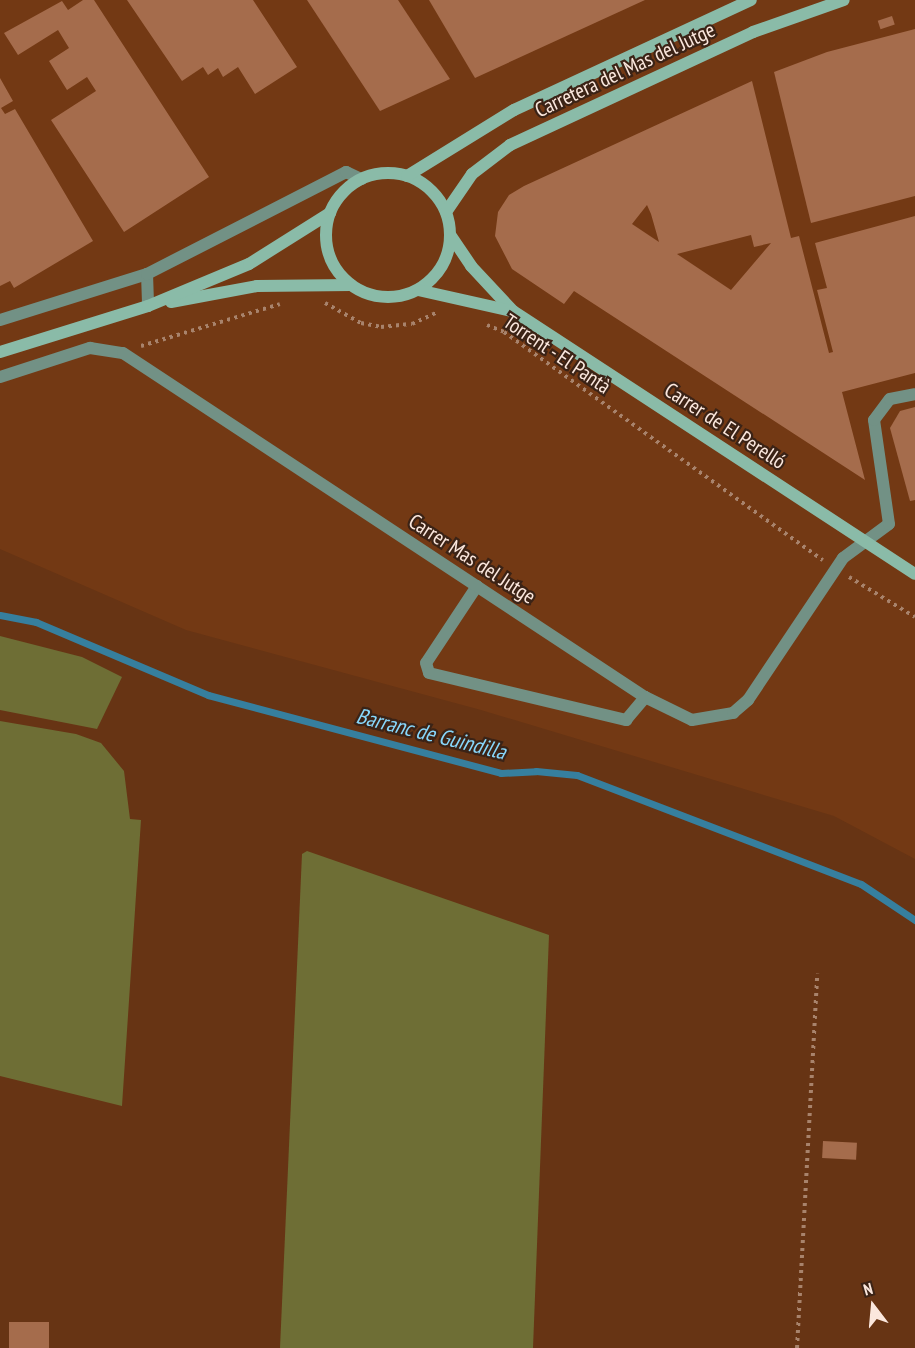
<!DOCTYPE html>
<html>
<head>
<meta charset="utf-8">
<style>
  body { margin:0 }
  #map { position:relative; width:915px; height:1348px; overflow:hidden; background:#673414; font-family:"PT Sans Narrow",sans-serif }
  div>[style] { position:absolute }
  .built>* { inset:0; background:#733914 }
  .green>* { inset:0; background:#6e6e35 }
  .stream>* { height:7px; margin:-3.5px; padding:0 3.5px; transform-origin:3.5px; border-radius:3.5px; background:#367f9e }
  .building>* { inset:0; background:#a56c4c; transform-origin:0 0 }
  .path>* { height:4px; margin-top:-2px; transform-origin:0; background:repeating-linear-gradient(90deg,#a8836c 0 3px,transparent 0 7.5px) }
  .lane>* { height:12px; margin:-6px; padding:0 6px; transform-origin:6px; border-radius:6px; background:#729185 }
  .street>* { height:12px; margin:-6px; padding:0 6px; transform-origin:6px; border-radius:6px; background:#729185 }
  .secondary>* { height:12px; margin:-6px; padding:0 6px; transform-origin:6px; border-radius:6px; background:#8abba8 }
  .secondary>.ring { margin:-6px; padding:0; box-sizing:content-box; background:none; border:12px solid #8abba8; border-radius:50% }
  span { translate:-50% -50%; white-space:nowrap; text-align:center; line-height:1.15; -webkit-text-stroke:4.5px #3b2316; paint-order:stroke }
  .street-label { font-size:21px; color:#fbe7dd }
  .water-label { font-size:22px; color:#88d7fb; font-style:italic }
  .north { position:absolute; left:843px; top:1276px; width:60px; height:60px; -webkit-text-stroke:4px #3b2316; paint-order:stroke; rotate:344deg; font-size:16px; font-weight:700; line-height:24px; text-align:center; color:#fbe7dd }
  .north::after { content:''; display:block; margin:auto; width:21px; height:27px; background:#fbe7dd; clip-path:polygon(50% 0,100% 100%,50% 72%,0 100%) }
</style>
</head>
<body>
<div id="map">
  <div class="built">
    <div style="clip-path:polygon(0 0,915px 0,915px 859px,834px 816px,481px 710px,186px 630px,0 549px)"></div>
  </div>
  <div class="green">
    <div style="clip-path:polygon(0 636px,82px 657px,122px 677px,97px 729px,0 710px)"></div>
    <div style="clip-path:polygon(0 721px,76px 734px,101px 743px,124px 771px,130px 819px,141px 820px,122px 1106px,0 1076px)"></div>
    <div style="clip-path:polygon(307px 851px,549px 935px,533px 1348px,280px 1348px,302px 854px)"></div>
  </div>
  <div class="stream">
    <div style="left:0;top:615px;width:37px;rotate:11deg"></div>
    <div style="left:36px;top:622px;width:187px;rotate:23deg"></div>
    <div style="left:208px;top:695px;width:303px;rotate:14.9deg"></div>
    <div style="left:501px;top:773px;width:35px;rotate:-3deg"></div>
    <div style="left:536px;top:771px;width:41px;rotate:5.6deg"></div>
    <div style="left:577px;top:775px;width:304px;rotate:21deg"></div>
    <div style="left:861px;top:884px;width:65px;rotate:33.7deg"></div>
  </div>
  <div class="building">
    <div style="clip-path:polygon(83px 0,94px 0,209px 177px,124px 232px,51px 120px,96px 91px,87px 77px,67px 90px,49px 61px,69px 48px,58px 30px,18px 55px,4px 33px,62px 1px,68px 10px)"></div>
    <div style="clip-path:polygon(127px 0,253px 0,297px 67px,255px 94px,238px 67px,223px 77px,218px 68px,208px 75px,203px 67px,182px 81px)"></div>
    <div style="clip-path:polygon(307px 0,398px 0,450px 79px,380px 111px)"></div>
    <div style="clip-path:polygon(429px 0,645px 0,475px 78px)"></div>
    <div style="left:892px;top:16px;width:9px;height:15px;rotate:72deg"></div>
    <div style="clip-path:polygon(915px 29px,915px 196px,811px 223px,774px 72px,827px 52px)"></div>
    <div style="clip-path:polygon(0 78px,13px 101px,1px 108px,5px 114px,15px 109px,93px 241px,14px 288px,10px 281px,0 286px)"></div>
    <div style="clip-path:polygon(evenodd,752px 81px,791px 238px,799px 236px,829px 353px,833px 352px,817px 290px,827px 288px,815px 243px,915px 216px,915px 373px,842px 392px,865px 480px,574px 291px,564px 304px,512px 269px,495px 236px,498px 212px,509px 195px,524px 186px,752px 81px,647px 205px,651px 214px,659px 242px,632px 224px,647px 205px,752px 81px,751px 235px,754px 247px,771px 243px,731px 290px,677px 254px,751px 235px)"></div>
    <div style="clip-path:polygon(915px 407px,915px 500px,910px 501px,890px 428px,900px 411px)"></div>
    <div style="left:823px;top:1141px;width:34px;height:17px;rotate:3deg"></div>
    <div style="left:9px;top:1322px;width:40px;height:26px"></div>
  </div>
  <div class="path">
    <div style="left:325px;top:303px;width:41px;rotate:29.1deg"></div>
    <div style="left:361px;top:323px;width:20px;rotate:11deg"></div>
    <div style="left:381px;top:327px;width:31px;rotate:-6deg"></div>
    <div style="left:412px;top:324px;width:29px;rotate:-25deg"></div>
    <div style="left:487px;top:325px;width:18px;rotate:22deg"></div>
    <div style="left:504px;top:332px;width:392px;rotate:35.6deg"></div>
    <div style="left:141px;top:346px;width:145px;rotate:-16.8deg"></div>
    <div style="left:849px;top:577px;width:77px;rotate:31.2deg"></div>
    <div style="left:797px;top:1348px;width:375px;rotate:-86.9deg"></div>
  </div>
  <div class="lane">
    <div style="left:147px;top:274px;width:32px;rotate:88deg"></div>
    <div style="left:0;top:320px;width:154px;rotate:-17.4deg"></div>
    <div style="left:147px;top:274px;width:224px;rotate:-27.1deg"></div>
    <div style="left:346px;top:172px;width:17px;rotate:25deg"></div>
    <div style="left:477px;top:586px;width:92px;rotate:123.5deg"></div>
    <div style="left:426px;top:663px;width:10px;rotate:73deg"></div>
    <div style="left:429px;top:673px;width:203px;rotate:13.4deg"></div>
    <div style="left:626px;top:720px;width:30px;rotate:-50deg"></div>
  </div>
  <div class="street">
    <div style="left:0;top:377px;width:95px;rotate:-17.9deg"></div>
    <div style="left:90px;top:348px;width:33px;rotate:9deg"></div>
    <div style="left:123px;top:353px;width:625px;rotate:33.39deg"></div>
    <div style="left:645px;top:697px;width:52px;rotate:26.1deg"></div>
    <div style="left:692px;top:720px;width:42px;rotate:-9.7deg"></div>
    <div style="left:733px;top:713px;width:20px;rotate:-41deg"></div>
    <div style="left:748px;top:700px;width:171px;rotate:-56.2deg"></div>
    <div style="left:843px;top:558px;width:57px;rotate:-36.5deg"></div>
    <div style="left:889px;top:524px;width:105px;rotate:-98.2deg"></div>
    <div style="left:874px;top:420px;width:26px;rotate:-53deg"></div>
    <div style="left:890px;top:399px;width:25px;rotate:-11deg"></div>
  </div>
  <div class="secondary">
    <div class="ring" style="left:326px;top:173px;width:112px;height:112px"></div>
    <div style="left:407px;top:176px;width:126px;rotate:-31.7deg"></div>
    <div style="left:514px;top:110px;width:261px;rotate:-24.9deg"></div>
    <div style="left:446px;top:212px;width:46px;rotate:-55.6deg"></div>
    <div style="left:472px;top:174px;width:48px;rotate:-37.3deg"></div>
    <div style="left:510px;top:145px;width:268px;rotate:-24.9deg"></div>
    <div style="left:753px;top:32px;width:96px;rotate:-19.4deg"></div>
    <div style="left:451px;top:236px;width:36px;rotate:56deg"></div>
    <div style="left:471px;top:266px;width:62px;rotate:47deg"></div>
    <div style="left:513px;top:311px;width:480px;rotate:33.2deg"></div>
    <div style="left:418px;top:290px;width:96px;rotate:12.6deg"></div>
    <div style="left:171px;top:302px;width:87px;rotate:-10.5deg"></div>
    <div style="left:257px;top:286px;width:94px;rotate:-0.6deg"></div>
    <div style="left:0;top:352px;width:155px;rotate:-17.3deg"></div>
    <div style="left:148px;top:306px;width:109px;rotate:-22.6deg"></div>
    <div style="left:249px;top:264px;width:96px;rotate:-32.2deg"></div>
  </div>
  <div class="street-label">
    <span style="left:625px;top:70px;rotate:-25deg">Carretera del Mas del Jutge</span>
    <span style="left:557px;top:354px;rotate:34deg">Torrent - El Pantà</span>
    <span style="left:725px;top:426px;rotate:33deg">Carrer de El Perelló</span>
    <span style="left:472px;top:559px;rotate:33deg">Carrer Mas del Jutge</span>
  </div>
  <div class="water-label">
    <span style="left:431px;top:734px;rotate:14deg">Barranc de Guindilla</span>
  </div>
  <div class="north">N</div>
</div>
</body>
</html>
